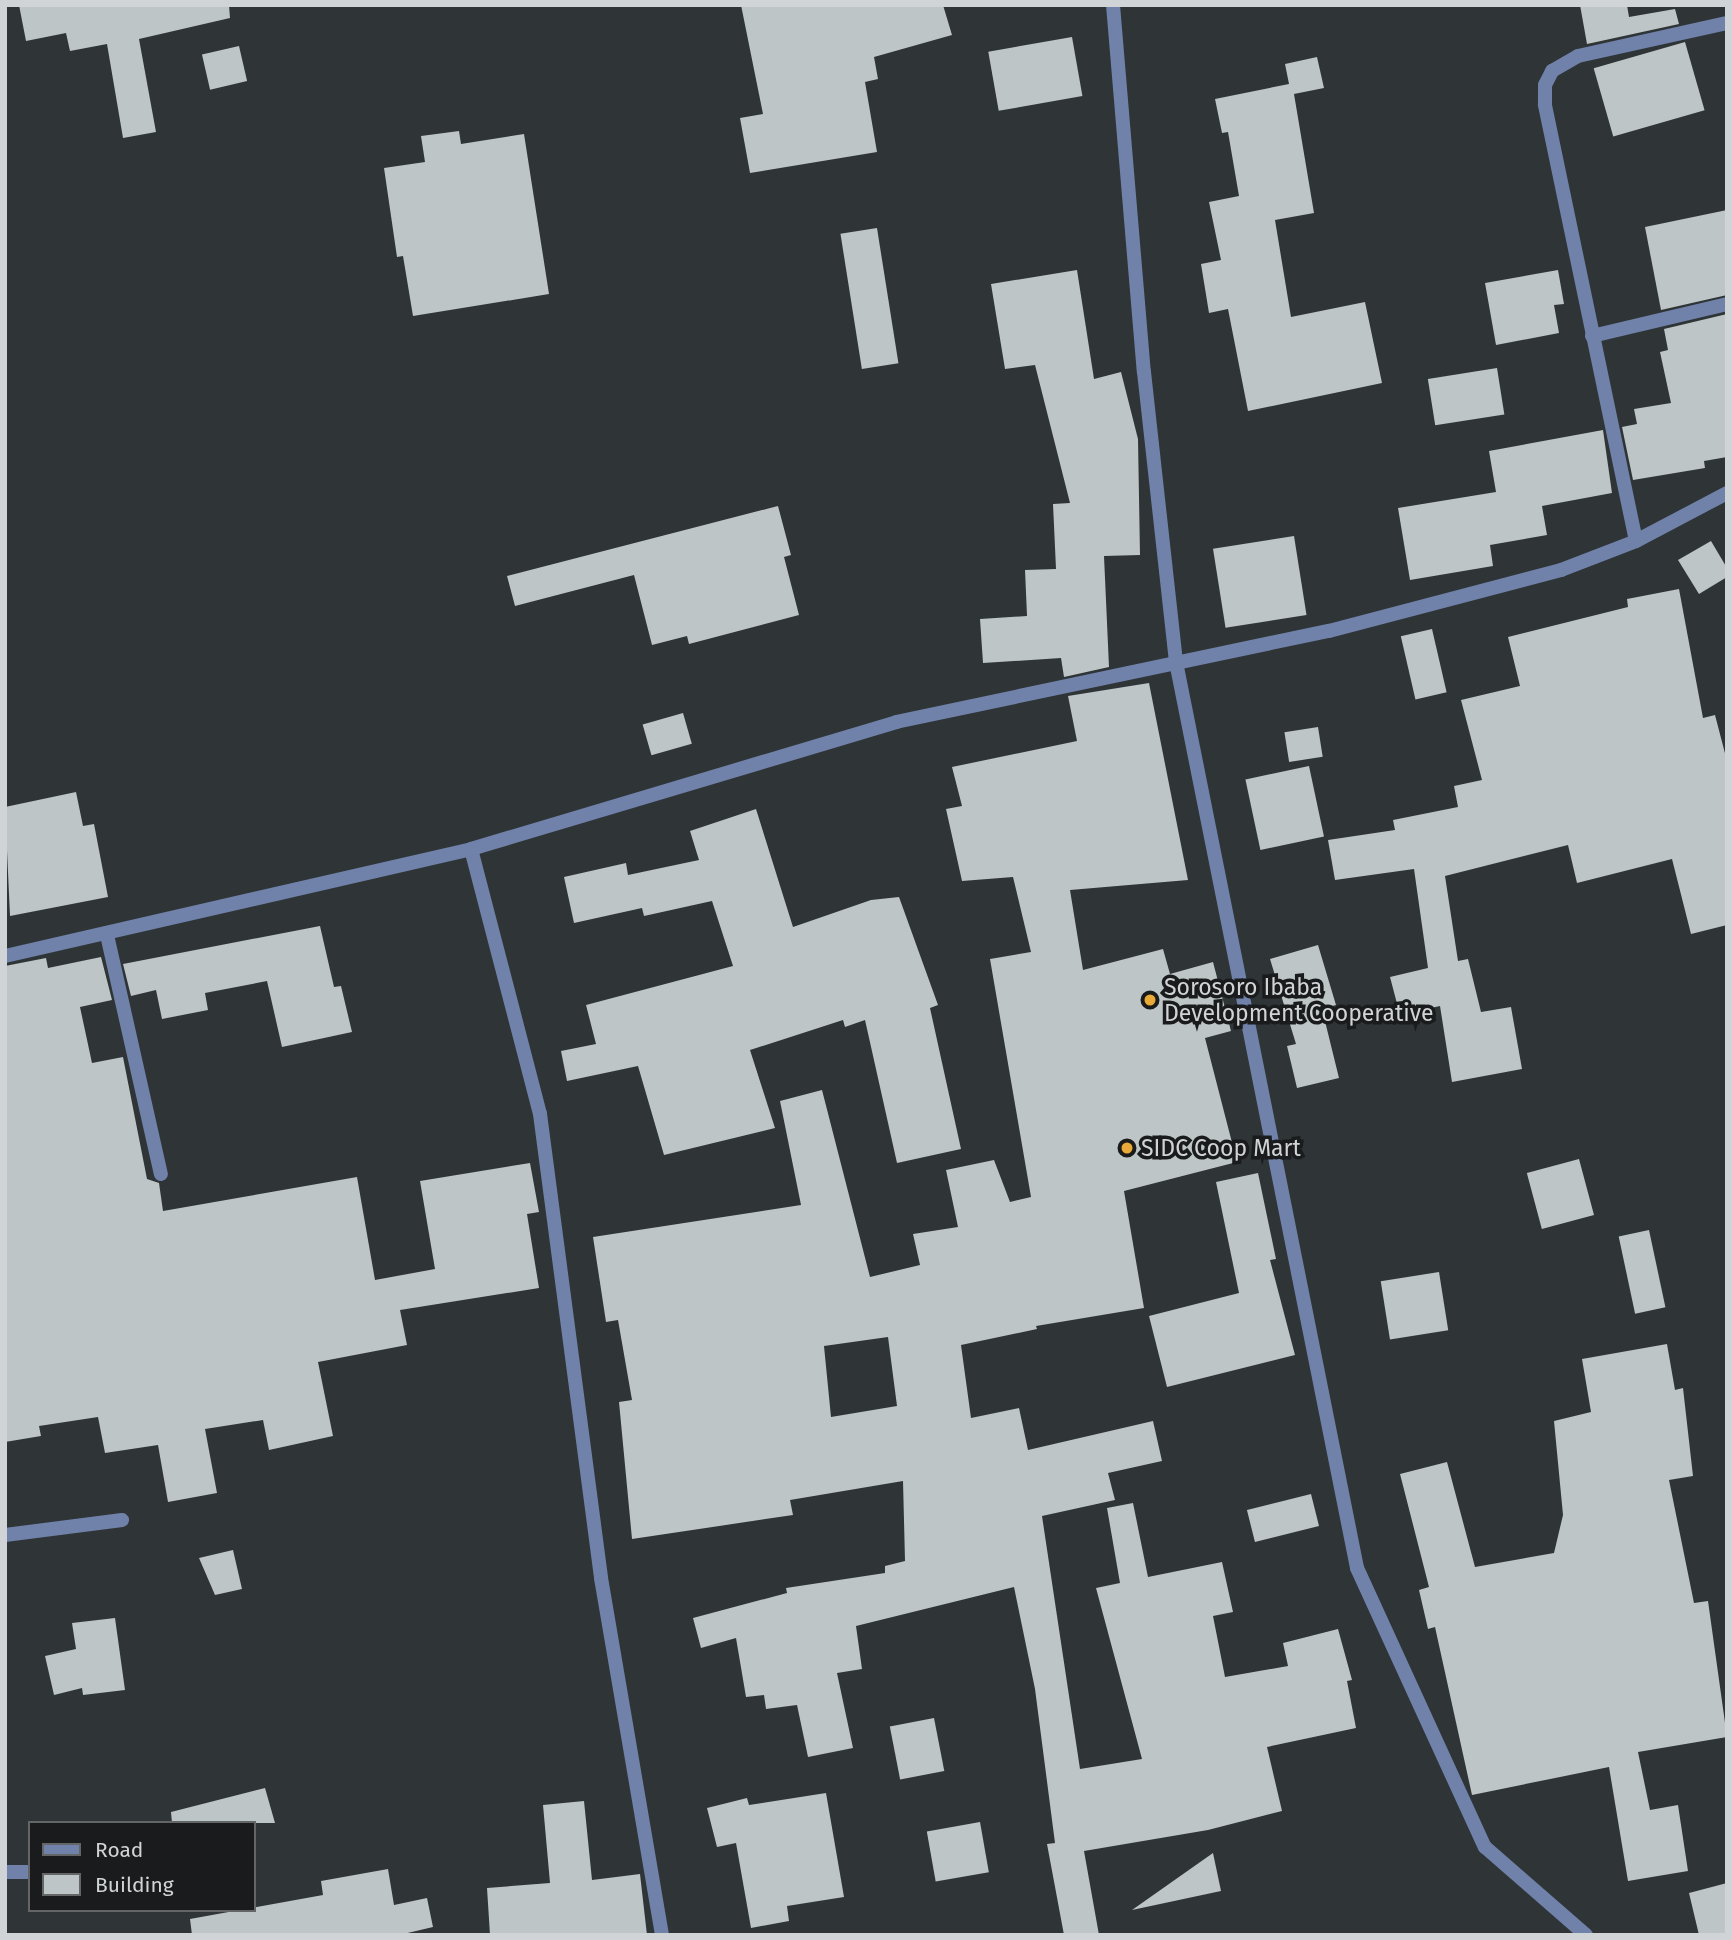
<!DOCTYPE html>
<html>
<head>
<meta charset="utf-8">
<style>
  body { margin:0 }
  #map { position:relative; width:1732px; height:1940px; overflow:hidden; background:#2f3437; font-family:"Fira Sans",sans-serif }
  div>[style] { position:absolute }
  .building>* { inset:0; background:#bdc5c6; transform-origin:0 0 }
  .minor>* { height:14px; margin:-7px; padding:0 7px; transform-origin:7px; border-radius:7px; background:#7082aa }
  .dots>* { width:19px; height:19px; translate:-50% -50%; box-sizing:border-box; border:4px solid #191b1c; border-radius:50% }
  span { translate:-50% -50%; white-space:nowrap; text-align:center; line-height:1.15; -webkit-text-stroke:7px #191b1c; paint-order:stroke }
  .poi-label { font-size:23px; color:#d1d4d6 }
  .left { translate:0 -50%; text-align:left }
  .frame { position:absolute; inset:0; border:7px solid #d1d4d6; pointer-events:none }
  .legend { position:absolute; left:28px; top:1821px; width:228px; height:91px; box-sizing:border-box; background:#191b1c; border:2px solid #636566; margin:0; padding:9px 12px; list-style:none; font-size:21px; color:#d1d4d6 }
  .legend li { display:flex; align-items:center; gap:14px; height:35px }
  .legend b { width:35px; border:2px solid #636566 }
</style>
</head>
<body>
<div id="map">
  <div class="building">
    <div style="clip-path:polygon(19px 5px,229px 5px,230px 18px,139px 39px,156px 132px,123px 138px,107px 44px,70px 51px,66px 33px,26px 41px)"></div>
    <div style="clip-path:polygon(741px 5px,943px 5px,952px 35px,874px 57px,878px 79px,865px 82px,877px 152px,750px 173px,740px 118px,763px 114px)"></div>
    <div style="clip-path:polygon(1580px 5px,1627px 5px,1629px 17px,1675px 9px,1679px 24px,1587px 44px)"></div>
    <div style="left:1072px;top:37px;width:60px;height:85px;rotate:80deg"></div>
    <div style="left:1685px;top:42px;width:71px;height:95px;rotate:74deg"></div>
    <div style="left:239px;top:46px;width:36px;height:38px;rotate:77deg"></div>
    <div style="clip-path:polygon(1317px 57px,1324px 88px,1294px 94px,1314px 213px,1275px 220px,1291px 317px,1365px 302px,1382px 383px,1248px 411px,1228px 309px,1209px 313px,1201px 264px,1221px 260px,1209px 202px,1239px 196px,1228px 132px,1222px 133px,1215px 99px,1289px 84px,1285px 64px)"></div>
    <div style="clip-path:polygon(459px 131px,461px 144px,524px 134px,549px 294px,413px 316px,403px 256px,397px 257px,384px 168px,425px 162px,421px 136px)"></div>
    <div style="clip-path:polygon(1727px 210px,1727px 295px,1661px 310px,1645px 227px)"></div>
    <div style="left:877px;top:228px;width:137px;height:37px;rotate:81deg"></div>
    <div style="clip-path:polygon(1077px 270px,1094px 379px,1121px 372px,1138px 439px,1140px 555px,1104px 556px,1109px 667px,1064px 677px,1061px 658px,983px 663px,980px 619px,1027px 616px,1025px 570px,1056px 569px,1053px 504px,1070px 503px,1035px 365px,1005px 369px,991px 284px)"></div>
    <div style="clip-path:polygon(1558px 270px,1564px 304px,1554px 305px,1559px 333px,1496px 345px,1485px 283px)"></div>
    <div style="clip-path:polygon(1727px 314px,1727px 457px,1704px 461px,1705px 468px,1633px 480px,1622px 427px,1637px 424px,1634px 409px,1671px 403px,1660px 352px,1668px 350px,1664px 329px)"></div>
    <div style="left:1497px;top:368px;width:47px;height:70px;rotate:81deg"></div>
    <div style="clip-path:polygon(1603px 430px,1612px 493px,1542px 506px,1547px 535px,1490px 545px,1493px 566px,1410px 580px,1398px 508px,1496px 492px,1489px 451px)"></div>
    <div style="clip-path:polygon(778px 506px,791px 555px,784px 557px,799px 615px,689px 644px,687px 636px,652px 645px,634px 575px,515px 606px,507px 576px)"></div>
    <div style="left:1294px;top:536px;width:80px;height:82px;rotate:81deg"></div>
    <div style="clip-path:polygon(1711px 541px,1727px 568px,1727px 577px,1699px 594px,1678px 560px)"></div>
    <div style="clip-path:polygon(1679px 589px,1703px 718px,1715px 715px,1727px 761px,1727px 925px,1691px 934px,1672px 859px,1577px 883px,1568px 845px,1445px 876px,1458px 961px,1468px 959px,1481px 1012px,1511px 1007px,1522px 1069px,1452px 1082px,1440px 1006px,1400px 1015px,1390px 977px,1428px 968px,1414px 869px,1335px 880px,1328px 840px,1395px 830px,1393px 820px,1458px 807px,1454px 786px,1482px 780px,1461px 700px,1520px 686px,1508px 637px,1628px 607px,1627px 599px)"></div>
    <div style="left:1432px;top:629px;width:65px;height:32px;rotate:77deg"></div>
    <div style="clip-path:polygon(evenodd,1149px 683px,1188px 880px,1070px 890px,1083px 970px,1163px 949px,1170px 974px,1213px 962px,1231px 1031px,1205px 1038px,1237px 1162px,1124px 1191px,1144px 1308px,1036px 1326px,1037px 1329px,961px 1345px,971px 1418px,1019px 1408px,1028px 1450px,1153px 1421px,1162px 1461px,1108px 1473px,1115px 1500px,1042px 1516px,1080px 1769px,1142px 1759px,1096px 1588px,1120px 1583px,1107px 1508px,1133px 1503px,1148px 1577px,1222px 1562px,1233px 1612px,1213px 1616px,1225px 1677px,1288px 1666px,1283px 1643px,1338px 1629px,1352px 1680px,1347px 1681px,1356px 1728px,1267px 1747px,1282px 1811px,1208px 1830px,1084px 1851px,1099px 1935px,1064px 1935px,1047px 1844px,1055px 1843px,1035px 1689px,1014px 1587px,856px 1626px,862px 1669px,837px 1673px,853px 1748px,808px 1757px,797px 1705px,766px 1709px,764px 1695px,746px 1697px,736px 1638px,701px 1648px,693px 1618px,787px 1593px,786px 1588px,885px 1573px,885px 1566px,905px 1561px,903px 1481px,790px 1500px,793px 1515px,632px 1539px,619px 1402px,632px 1400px,618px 1320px,606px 1322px,593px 1237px,801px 1205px,780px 1101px,822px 1090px,870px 1277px,920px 1265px,913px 1234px,958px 1227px,946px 1170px,994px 1160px,1010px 1202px,1031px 1197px,990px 959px,1031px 952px,1013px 877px,962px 881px,946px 809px,962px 806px,952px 767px,1077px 741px,1068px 696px,1149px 683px,888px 1337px,897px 1406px,831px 1417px,824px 1346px,888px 1337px)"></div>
    <div style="left:683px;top:713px;width:32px;height:42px;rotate:74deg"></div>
    <div style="left:1318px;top:727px;width:30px;height:34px;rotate:81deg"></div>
    <div style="left:1309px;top:766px;width:72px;height:65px;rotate:78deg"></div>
    <div style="clip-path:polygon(76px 792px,83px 826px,94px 824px,108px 897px,10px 916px,5px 807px)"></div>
    <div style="clip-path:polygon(756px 809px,793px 927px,871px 900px,899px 897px,938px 1005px,930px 1008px,961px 1149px,897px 1163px,865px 1020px,845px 1027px,843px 1020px,750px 1050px,775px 1128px,664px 1155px,638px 1066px,567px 1081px,561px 1051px,596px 1044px,586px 1005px,733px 966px,712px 901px,644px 916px,642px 908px,574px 923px,564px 877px,626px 863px,628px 875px,699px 860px,690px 831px)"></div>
    <div style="clip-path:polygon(320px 926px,334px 987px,341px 986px,352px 1032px,282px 1047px,267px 981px,205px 993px,208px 1010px,162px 1019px,156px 990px,131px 996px,123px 964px)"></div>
    <div style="clip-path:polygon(1318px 945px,1336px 1005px,1322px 1009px,1339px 1078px,1297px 1088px,1287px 1046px,1296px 1044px,1270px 959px)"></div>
    <div style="clip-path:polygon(101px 957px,112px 1000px,80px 1007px,92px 1063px,123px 1057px,147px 1179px,159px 1183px,163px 1211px,357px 1177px,375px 1280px,435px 1269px,420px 1181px,530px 1163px,539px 1212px,527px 1214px,539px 1288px,400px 1310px,407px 1345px,318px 1362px,333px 1436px,269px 1450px,263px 1420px,205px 1429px,217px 1493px,168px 1502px,158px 1445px,105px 1453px,98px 1417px,39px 1426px,41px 1436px,5px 1442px,5px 966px,46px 958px,48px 968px)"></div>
    <div style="left:1579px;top:1159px;width:58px;height:54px;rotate:75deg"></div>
    <div style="clip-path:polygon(1258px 1173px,1276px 1259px,1270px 1260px,1295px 1355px,1167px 1387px,1149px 1316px,1239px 1293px,1216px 1182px)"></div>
    <div style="left:1649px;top:1230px;width:79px;height:31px;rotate:78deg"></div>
    <div style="left:1439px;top:1272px;width:59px;height:59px;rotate:81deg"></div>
    <div style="clip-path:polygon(1667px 1344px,1675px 1390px,1683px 1388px,1693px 1476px,1669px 1480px,1694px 1603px,1708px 1601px,1727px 1737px,1638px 1752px,1650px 1810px,1678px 1805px,1688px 1871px,1628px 1881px,1609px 1767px,1472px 1795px,1435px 1627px,1428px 1629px,1419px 1590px,1429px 1587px,1400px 1474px,1447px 1462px,1475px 1567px,1554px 1553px,1563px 1515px,1554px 1421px,1591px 1412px,1582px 1359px)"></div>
    <div style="left:1311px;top:1494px;width:33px;height:66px;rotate:76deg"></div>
    <div style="clip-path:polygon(233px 1550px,242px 1589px,215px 1595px,199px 1558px)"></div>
    <div style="clip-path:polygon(115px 1618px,125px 1690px,83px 1695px,82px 1688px,54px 1695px,45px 1656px,76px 1649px,72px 1623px)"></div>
    <div style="left:934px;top:1718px;width:54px;height:45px;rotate:79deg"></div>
    <div style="clip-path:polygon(265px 1788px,275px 1823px,172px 1823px,171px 1812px)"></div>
    <div style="clip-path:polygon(826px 1793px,844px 1897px,787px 1906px,789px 1921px,751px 1928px,736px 1843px,717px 1847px,707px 1808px,747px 1798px,749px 1805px)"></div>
    <div style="clip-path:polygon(584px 1801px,592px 1880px,640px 1874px,647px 1935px,490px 1935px,487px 1888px,550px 1883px,543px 1805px)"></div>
    <div style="left:980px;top:1822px;width:51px;height:54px;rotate:80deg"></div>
    <div style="clip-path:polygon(1213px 1853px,1221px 1891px,1132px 1910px)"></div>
    <div style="clip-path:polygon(388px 1869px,394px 1905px,427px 1898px,433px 1927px,399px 1935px,192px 1935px,190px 1919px,323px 1895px,321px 1881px)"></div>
    <div style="clip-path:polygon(1727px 1883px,1727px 1935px,1699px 1935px,1689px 1893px)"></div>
  </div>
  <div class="minor">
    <div style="left:1113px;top:5px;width:368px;rotate:85.2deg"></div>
    <div style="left:1144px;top:372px;width:292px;rotate:83.7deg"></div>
    <div style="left:1176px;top:662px;width:924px;rotate:78.7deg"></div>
    <div style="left:1357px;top:1568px;width:307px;rotate:65.4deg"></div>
    <div style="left:1485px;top:1847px;width:134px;rotate:41.1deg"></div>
    <div style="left:1592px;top:336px;width:139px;rotate:-13.3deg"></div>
    <div style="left:1636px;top:541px;width:446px;rotate:-101.8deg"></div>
    <div style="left:1545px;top:104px;width:19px;rotate:-90deg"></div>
    <div style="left:1545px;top:85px;width:16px;rotate:-63deg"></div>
    <div style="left:1552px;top:71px;width:30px;rotate:-30deg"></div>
    <div style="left:1578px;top:56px;width:153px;rotate:-12.5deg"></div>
    <div style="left:471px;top:849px;width:274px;rotate:75.4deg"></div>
    <div style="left:540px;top:1114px;width:468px;rotate:82.5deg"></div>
    <div style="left:601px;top:1578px;width:362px;rotate:80.3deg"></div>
    <div style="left:107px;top:935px;width:245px;rotate:77.3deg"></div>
    <div style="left:5px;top:956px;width:478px;rotate:-12.9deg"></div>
    <div style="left:471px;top:849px;width:444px;rotate:-16.6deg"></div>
    <div style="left:896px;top:722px;width:442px;rotate:-11.9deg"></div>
    <div style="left:1329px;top:631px;width:240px;rotate:-14.7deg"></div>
    <div style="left:1561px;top:570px;width:80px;rotate:-21.1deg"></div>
    <div style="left:1636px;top:541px;width:103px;rotate:-27.8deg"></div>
    <div style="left:5px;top:1535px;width:118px;rotate:-7.3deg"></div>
    <div style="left:5px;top:1872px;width:25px"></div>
  </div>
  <div class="dots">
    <div style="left:1150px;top:1000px;background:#eaaa38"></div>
    <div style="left:1127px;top:1148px;background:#eaaa38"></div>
  </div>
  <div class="poi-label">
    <span class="left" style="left:1164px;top:1000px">Sorosoro Ibaba<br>Development Cooperative</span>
    <span class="left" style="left:1141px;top:1148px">SIDC Coop Mart</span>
  </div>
  <div class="frame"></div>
  <ul class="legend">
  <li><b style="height:9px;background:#7082aa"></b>Road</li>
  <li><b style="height:19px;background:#bdc5c6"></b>Building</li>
  </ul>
</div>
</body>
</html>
